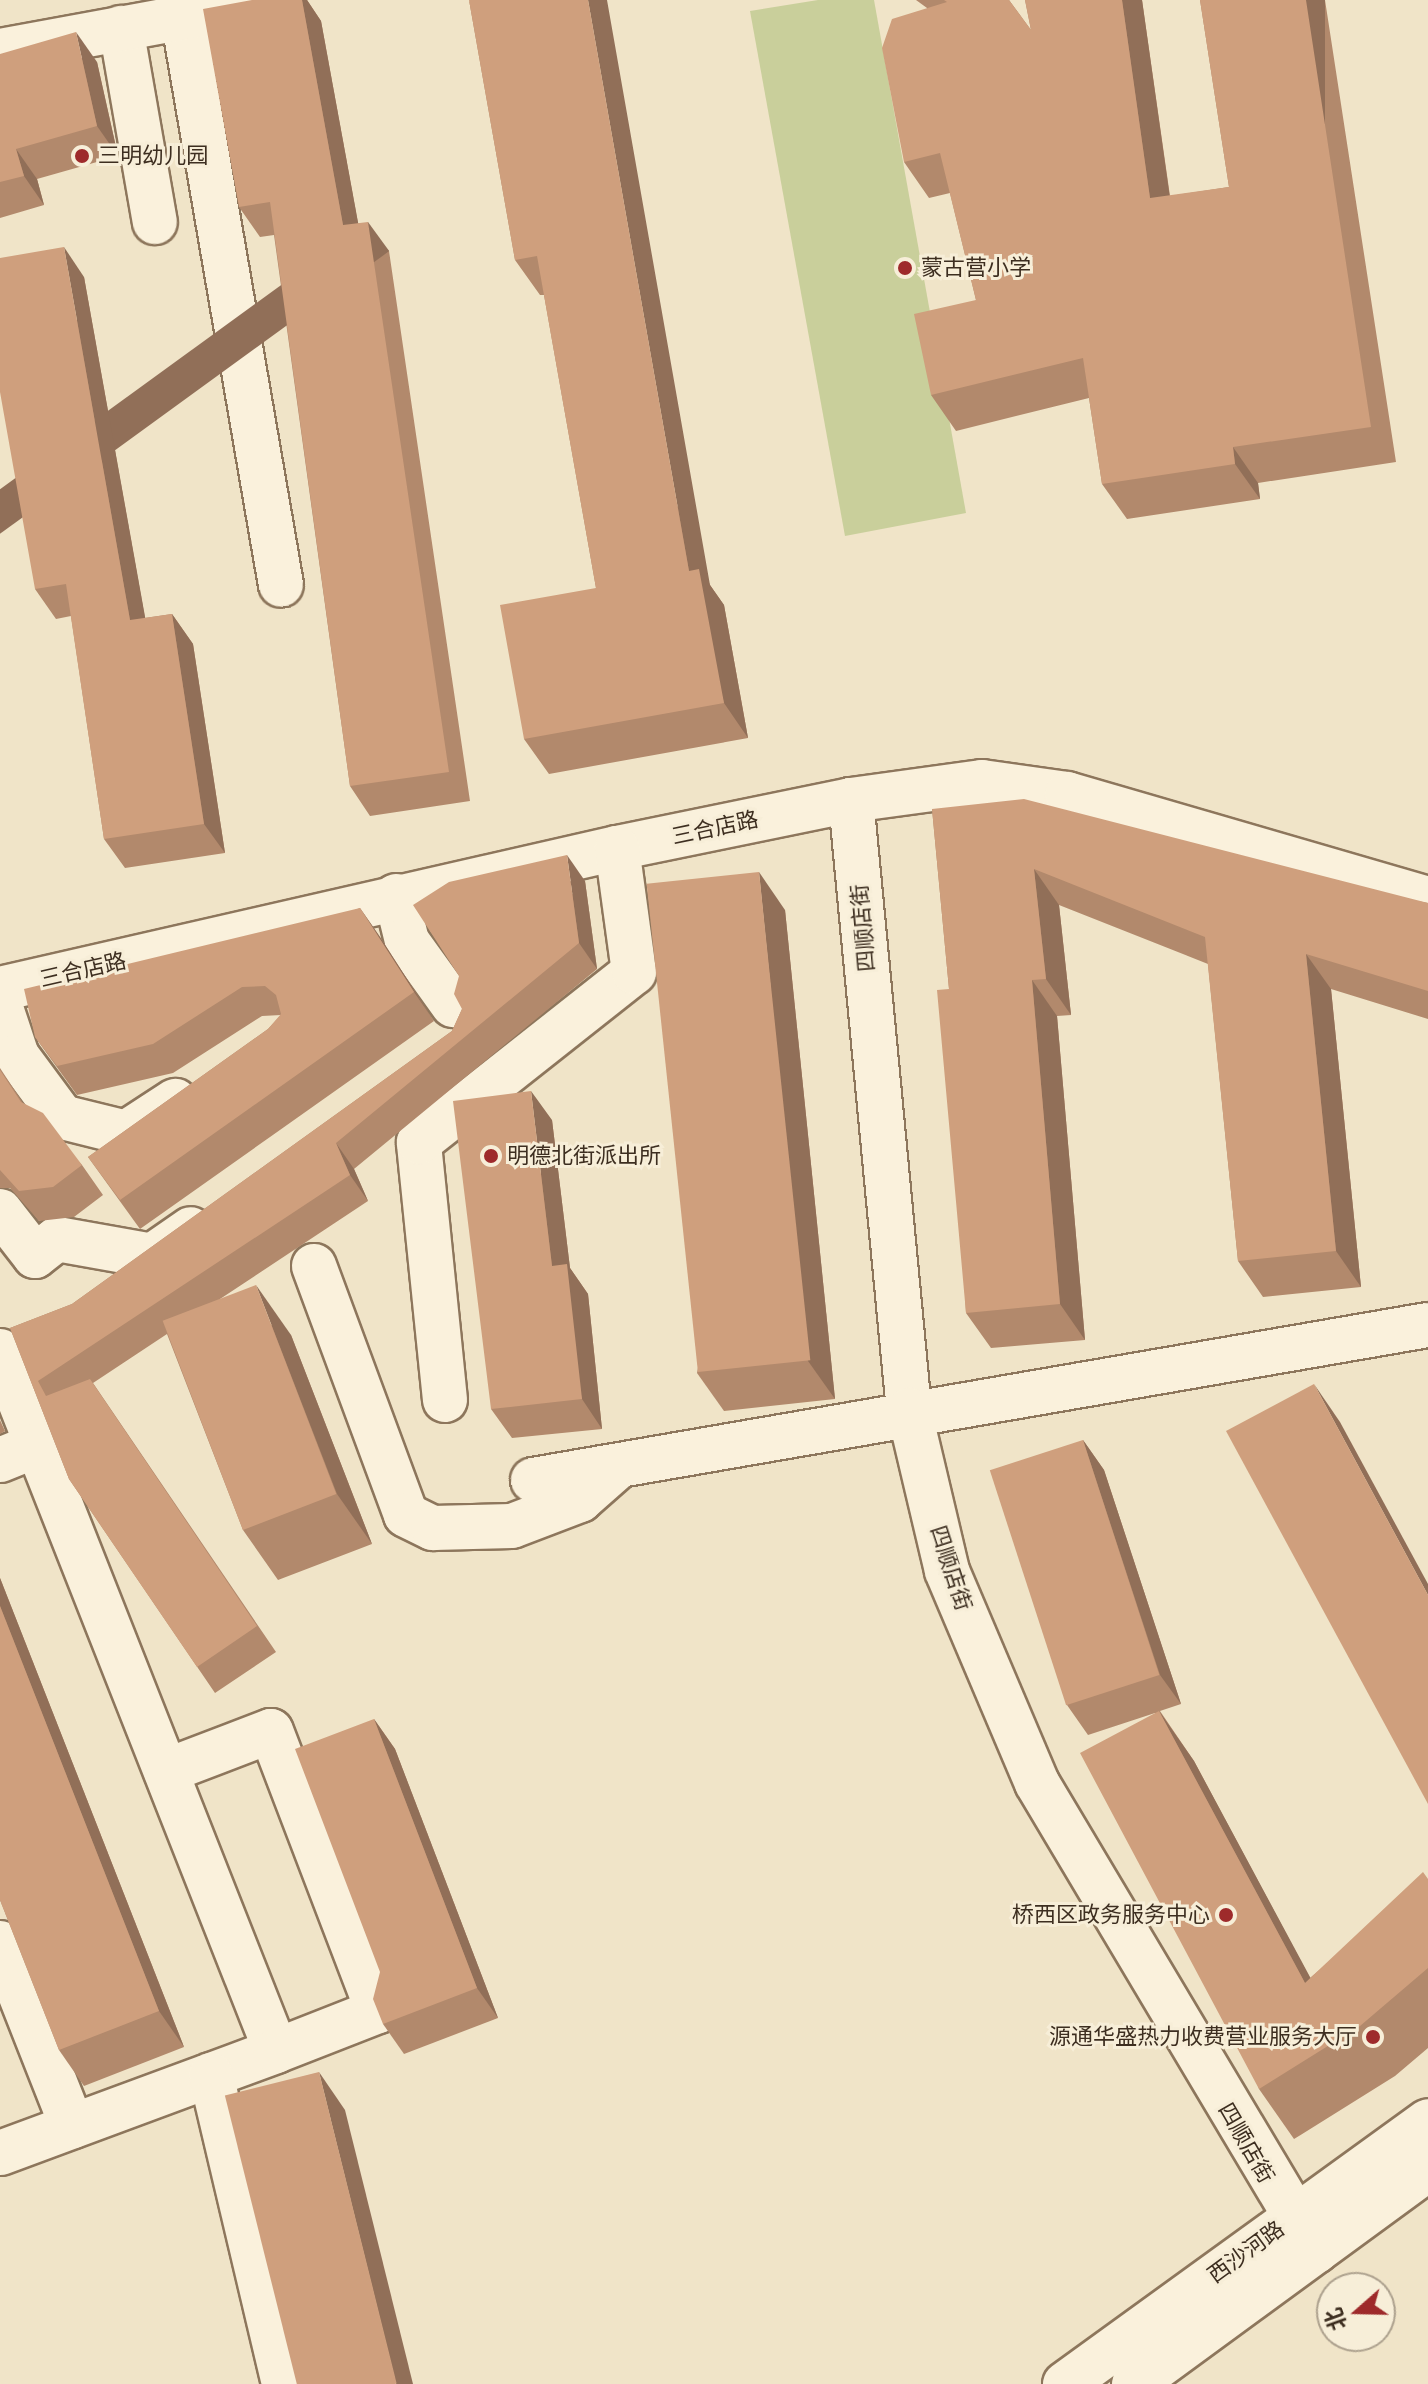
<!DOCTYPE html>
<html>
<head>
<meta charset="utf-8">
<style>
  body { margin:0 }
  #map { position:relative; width:1428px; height:2384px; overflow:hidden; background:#f0e4c8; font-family:"Source Serif 4","Noto Sans SC",serif }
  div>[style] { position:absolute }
  .green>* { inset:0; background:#c9cf9b }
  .roads { filter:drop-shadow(2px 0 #8d765c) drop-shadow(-2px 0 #8d765c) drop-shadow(0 2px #8d765c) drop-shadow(0 -2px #8d765c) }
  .minor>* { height:44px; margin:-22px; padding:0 22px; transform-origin:22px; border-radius:22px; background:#faf1dc }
  .wall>* { inset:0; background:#b2896c }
  .shaded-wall>* { inset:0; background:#916f58; transform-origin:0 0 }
  .building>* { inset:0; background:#cf9f7d; transform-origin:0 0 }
  .dots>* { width:22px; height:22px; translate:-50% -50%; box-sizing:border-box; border:4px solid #f7eed8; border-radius:50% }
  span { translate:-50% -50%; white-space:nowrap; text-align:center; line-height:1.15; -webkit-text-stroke:6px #f7eed8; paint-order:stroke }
  .poi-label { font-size:22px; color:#3d2e20 }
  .left { translate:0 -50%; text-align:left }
  .right { translate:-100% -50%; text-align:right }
  .street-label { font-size:22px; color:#3d2e20 }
  .north { position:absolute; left:1316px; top:2272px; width:80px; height:80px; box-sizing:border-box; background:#f7eed8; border:2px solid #ada18e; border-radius:50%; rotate:250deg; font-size:22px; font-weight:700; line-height:32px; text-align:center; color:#3d2e20 }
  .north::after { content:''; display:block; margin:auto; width:28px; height:36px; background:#9e2a2b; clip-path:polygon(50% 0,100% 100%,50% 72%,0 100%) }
</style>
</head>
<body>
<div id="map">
  <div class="green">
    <div style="clip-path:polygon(818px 0,874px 0,966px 513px,845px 536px,750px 11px)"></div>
  </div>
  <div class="roads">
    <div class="minor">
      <div style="left:183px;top:17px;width:576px;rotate:80.21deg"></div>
      <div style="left:121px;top:28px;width:197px;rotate:80.1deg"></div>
      <div style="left:0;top:51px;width:282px;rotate:-10.4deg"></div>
      <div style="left:851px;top:800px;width:613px;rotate:84.57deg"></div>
      <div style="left:909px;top:1410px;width:165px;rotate:76.7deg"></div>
      <div style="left:947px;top:1571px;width:230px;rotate:67deg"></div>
      <div style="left:1037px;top:1783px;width:545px;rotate:59.2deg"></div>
      <div style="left:396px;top:896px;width:46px;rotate:76.3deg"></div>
      <div style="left:407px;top:941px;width:79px;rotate:54.3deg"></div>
      <div style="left:0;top:989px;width:633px;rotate:-12.87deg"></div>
      <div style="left:617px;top:848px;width:239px;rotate:-11.6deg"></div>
      <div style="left:851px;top:800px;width:132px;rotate:-7.8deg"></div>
      <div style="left:982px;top:782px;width:86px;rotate:8deg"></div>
      <div style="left:1067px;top:794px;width:376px;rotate:16.2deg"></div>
      <div style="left:0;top:1005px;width:54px;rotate:71.6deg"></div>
      <div style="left:17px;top:1056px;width:76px;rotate:53.6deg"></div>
      <div style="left:62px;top:1117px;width:66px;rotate:14deg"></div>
      <div style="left:126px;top:1133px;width:59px;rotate:-33.1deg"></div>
      <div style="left:0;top:1211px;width:57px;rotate:52.1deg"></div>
      <div style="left:35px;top:1256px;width:28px;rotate:-38deg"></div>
      <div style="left:57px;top:1239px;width:97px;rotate:10.1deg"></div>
      <div style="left:152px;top:1256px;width:47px;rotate:-34.7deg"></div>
      <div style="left:314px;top:1266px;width:265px;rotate:69.7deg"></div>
      <div style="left:406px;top:1515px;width:30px;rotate:26deg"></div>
      <div style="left:433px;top:1528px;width:79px;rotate:-1.5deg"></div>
      <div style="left:512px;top:1526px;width:73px;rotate:-20.9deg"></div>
      <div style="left:580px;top:1500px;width:45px;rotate:-41.4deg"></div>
      <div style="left:0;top:1351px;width:752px;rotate:68.48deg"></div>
      <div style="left:276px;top:2051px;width:294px;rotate:159.7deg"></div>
      <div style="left:445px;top:1400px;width:259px;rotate:-95.8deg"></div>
      <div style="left:419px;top:1142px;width:274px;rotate:-38.3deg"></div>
      <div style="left:634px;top:972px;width:125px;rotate:-97.8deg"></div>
      <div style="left:0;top:1460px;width:40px;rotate:-22deg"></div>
      <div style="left:533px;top:1480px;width:908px;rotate:-9.83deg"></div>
      <div style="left:166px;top:1771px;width:112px;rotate:-20.9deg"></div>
      <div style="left:271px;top:1731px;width:300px;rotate:69.1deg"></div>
      <div style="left:378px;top:2011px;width:110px;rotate:158.6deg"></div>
      <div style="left:0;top:1943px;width:197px;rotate:68.5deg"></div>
      <div style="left:211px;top:2075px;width:318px;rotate:76.7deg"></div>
      <div style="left:1065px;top:2384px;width:448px;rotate:-35.9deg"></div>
      <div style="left:1134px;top:2384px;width:364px;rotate:-36.2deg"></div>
    </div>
  </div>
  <div class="wall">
    <div style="clip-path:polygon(252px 0,307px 0,321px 21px,358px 223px,389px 251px,470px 801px,370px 816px,350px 786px,274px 235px,260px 237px,239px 207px)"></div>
    <div style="clip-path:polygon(469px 0,710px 585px,724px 605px,748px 738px,549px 774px,524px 739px,596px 588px,544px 295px,540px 295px,515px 260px)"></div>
    <div style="clip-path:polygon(916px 0,1009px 0,1031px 30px,1025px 0,1142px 0,1170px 196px,1229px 187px,1200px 0,1325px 0,1396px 462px,1258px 483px,1260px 499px,1127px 519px,1102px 484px,1089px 398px,956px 431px,931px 395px,976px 300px,950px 193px,929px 198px,904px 162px,927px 8px)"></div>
    <div style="clip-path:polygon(0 54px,97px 62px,118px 156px,37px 179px,44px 205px,0 218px)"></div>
    <div style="clip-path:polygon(84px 277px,145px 618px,172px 614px,193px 644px,225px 853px,125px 868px,104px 839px,71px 616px,56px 619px,35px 589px)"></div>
    <div style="clip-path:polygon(932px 809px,1428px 903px,1428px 1019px,1331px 989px,1361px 1287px,1263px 1297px,1238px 1261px,1208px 964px,1059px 905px,1071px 1015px,1057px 1016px,1085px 1340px,991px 1348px,966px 1313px,949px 989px)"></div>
    <div style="clip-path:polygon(585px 881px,597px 969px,354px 1169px,368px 1201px,220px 1299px,291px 1335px,372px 1544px,278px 1580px,243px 1530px,167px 1334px,93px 1383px,276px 1652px,215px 1693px,69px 1479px,10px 1328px,72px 1304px,452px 1031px,462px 1009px)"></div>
    <div style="clip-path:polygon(360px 908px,380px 937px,434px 1021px,140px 1229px,88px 1157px,268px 1029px,281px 1015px,262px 1016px,173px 1073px,77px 1095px,35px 1037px)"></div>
    <div style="clip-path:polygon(785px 910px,835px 1399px,724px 1411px,697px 1373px)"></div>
    <div style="clip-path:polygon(0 1068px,23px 1103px,82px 1165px,103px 1195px,74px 1217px,39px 1221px,10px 1188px,0 1188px)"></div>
    <div style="clip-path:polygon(552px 1120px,570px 1268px,588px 1294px,602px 1429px,512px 1438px,491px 1409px)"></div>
    <div style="clip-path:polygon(0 1420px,5px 1431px,0 1434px)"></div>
    <div style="clip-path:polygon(1083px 1440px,1104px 1470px,1181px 1704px,1160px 1711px,1194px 1761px,1310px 1978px,1428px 1879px,1428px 2048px,1395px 2076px,1294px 2139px,1259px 2089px,1155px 1713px,1088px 1735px,1067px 1705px)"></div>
    <div style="clip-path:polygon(0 1578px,184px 2047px,84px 2086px,59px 2050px,0 1900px)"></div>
    <div style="clip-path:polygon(374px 1719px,395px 1749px,498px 2018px,404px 2054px,383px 2024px)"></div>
  </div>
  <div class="shaded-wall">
    <div style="clip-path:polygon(302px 0,307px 0,321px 21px,364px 255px,343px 225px)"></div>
    <div style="clip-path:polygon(588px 0,607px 0,710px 585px,724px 605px,748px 738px,724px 703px,689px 571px)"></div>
    <div style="clip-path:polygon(1122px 0,1142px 0,1175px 234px,1150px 198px)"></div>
    <div style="left:1306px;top:0;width:19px;height:432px"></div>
    <div style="clip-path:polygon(76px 32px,97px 62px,118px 156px,97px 126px)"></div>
    <div style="clip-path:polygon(16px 149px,37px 179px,44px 205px,24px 176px)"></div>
    <div style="left:368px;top:222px;width:36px;height:556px;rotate:54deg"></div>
    <div style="clip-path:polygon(64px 247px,84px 277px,151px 650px,130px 620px)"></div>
    <div style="clip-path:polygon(1233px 447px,1258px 483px,1260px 499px,1235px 464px)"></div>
    <div style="clip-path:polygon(172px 614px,193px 644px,225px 853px,204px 824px)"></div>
    <div style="clip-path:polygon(567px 855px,585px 881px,597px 969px,579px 943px)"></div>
    <div style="clip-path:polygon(1034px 869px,1059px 905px,1071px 1015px,1046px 979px)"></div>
    <div style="clip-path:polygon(759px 872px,785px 910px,835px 1399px,808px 1361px)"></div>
    <div style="clip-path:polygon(360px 908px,380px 937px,434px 1021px,414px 992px)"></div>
    <div style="clip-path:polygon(1306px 954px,1331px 989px,1361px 1287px,1336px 1251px)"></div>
    <div style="clip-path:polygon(1032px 980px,1057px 1016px,1085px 1340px,1060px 1304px)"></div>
    <div style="clip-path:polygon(531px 1091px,552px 1120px,570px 1268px,588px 1294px,602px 1429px,582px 1399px,552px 1266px)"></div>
    <div style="clip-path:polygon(336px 1143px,354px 1169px,368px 1201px,350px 1175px)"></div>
    <div style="clip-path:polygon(256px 1285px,291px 1335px,372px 1544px,337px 1494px)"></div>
    <div style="clip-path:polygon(1314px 1384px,1340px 1422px,1428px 1584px,1428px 1595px)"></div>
    <div style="clip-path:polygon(1083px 1440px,1104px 1470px,1181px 1704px,1160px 1675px)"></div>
    <div style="clip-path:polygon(0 1578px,184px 2047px,159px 2011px,0 1606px)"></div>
    <div style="clip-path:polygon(1159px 1711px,1194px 1761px,1340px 2033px,1305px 1983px)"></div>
    <div style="clip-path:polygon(374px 1719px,395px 1749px,498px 2018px,477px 1988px)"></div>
    <div style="clip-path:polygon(319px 2072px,345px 2110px,413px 2384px,396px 2384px)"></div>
  </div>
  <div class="building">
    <div style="clip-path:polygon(252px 0,302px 0,343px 225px,368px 222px,449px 772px,350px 786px,270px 202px,239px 207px,203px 9px)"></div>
    <div style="clip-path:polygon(469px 0,588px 0,689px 571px,699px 569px,724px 703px,524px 739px,500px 605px,596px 588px,537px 256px,515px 260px)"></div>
    <div style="clip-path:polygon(944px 0,1009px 0,1031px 30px,1025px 0,1122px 0,1150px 198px,1229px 187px,1200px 0,1306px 0,1371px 427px,1233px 447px,1235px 464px,1102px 484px,1083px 358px,931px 395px,914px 314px,976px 300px,940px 153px,904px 162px,882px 48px,892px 19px,947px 2px)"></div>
    <div style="clip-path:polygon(76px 32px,97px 126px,16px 149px,24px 176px,0 182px,0 54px)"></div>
    <div style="clip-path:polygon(64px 247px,130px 620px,172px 614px,204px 824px,104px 839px,66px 584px,35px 589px,0 392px,0 258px)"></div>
    <div style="clip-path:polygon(1024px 799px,1428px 903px,1428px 991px,1306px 954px,1336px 1251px,1238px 1261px,1205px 937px,1034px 869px,1046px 979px,1032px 980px,1060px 1304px,966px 1313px,937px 990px,949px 989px,932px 809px)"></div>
    <div style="clip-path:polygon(567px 855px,579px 943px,336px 1143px,350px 1175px,38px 1381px,46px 1396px,90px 1379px,257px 1626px,197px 1667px,69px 1479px,10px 1328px,72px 1304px,452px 1031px,462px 1009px,454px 994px,459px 976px,413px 905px,449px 882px)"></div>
    <div style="left:759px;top:872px;width:491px;height:113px;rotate:84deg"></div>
    <div style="clip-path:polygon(360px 908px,414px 992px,120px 1200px,88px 1157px,268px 1029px,281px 1014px,276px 995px,265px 986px,242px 987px,153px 1044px,57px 1066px,35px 1037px,24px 989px)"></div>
    <div style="clip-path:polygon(0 1070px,21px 1102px,43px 1113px,82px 1165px,53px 1187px,19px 1191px,0 1170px)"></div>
    <div style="clip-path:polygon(531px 1091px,552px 1266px,567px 1264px,582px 1399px,491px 1409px,453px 1101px)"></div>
    <div style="left:256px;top:1285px;width:224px;height:100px;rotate:69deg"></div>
    <div style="clip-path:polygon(1314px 1384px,1428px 1595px,1428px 1804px,1226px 1431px)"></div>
    <div style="left:1083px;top:1440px;width:247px;height:98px;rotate:72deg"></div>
    <div style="clip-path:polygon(0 1606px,159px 2011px,59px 2050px,0 1900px)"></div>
    <div style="clip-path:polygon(1159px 1711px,1305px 1983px,1423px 1872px,1428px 1879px,1428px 1968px,1360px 2026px,1259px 2089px,1080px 1753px)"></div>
    <div style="clip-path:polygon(374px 1719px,477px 1988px,383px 2024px,373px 1999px,380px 1972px,295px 1749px)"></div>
    <div style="left:319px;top:2072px;width:321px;height:97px;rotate:76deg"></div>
  </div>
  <div class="dots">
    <div style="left:82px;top:156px;background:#9e2a2b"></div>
    <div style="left:905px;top:268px;background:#9e2a2b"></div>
    <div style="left:491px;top:1156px;background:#9e2a2b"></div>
    <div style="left:1226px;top:1915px;background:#9e2a2b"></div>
    <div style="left:1373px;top:2037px;background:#9e2a2b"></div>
  </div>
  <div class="poi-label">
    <span class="left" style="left:98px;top:156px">三明幼儿园</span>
    <span class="left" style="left:921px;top:268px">蒙古营小学</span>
    <span class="left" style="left:507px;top:1156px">明德北街派出所</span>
    <span class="right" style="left:1210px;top:1915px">桥西区政务服务中心</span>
    <span class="right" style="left:1357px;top:2037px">源通华盛热力收费营业服务大厅</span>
  </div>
  <div class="street-label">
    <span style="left:715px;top:828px;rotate:-12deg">三合店路</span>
    <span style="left:863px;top:928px;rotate:-95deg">四顺店街</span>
    <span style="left:83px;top:970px;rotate:-13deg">三合店路</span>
    <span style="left:951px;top:1568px;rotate:72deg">四顺店街</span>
    <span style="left:1246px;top:2143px;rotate:60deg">四顺店街</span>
    <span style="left:1246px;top:2252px;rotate:-36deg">西沙河路</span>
  </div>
  <div class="north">北</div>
</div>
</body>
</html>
